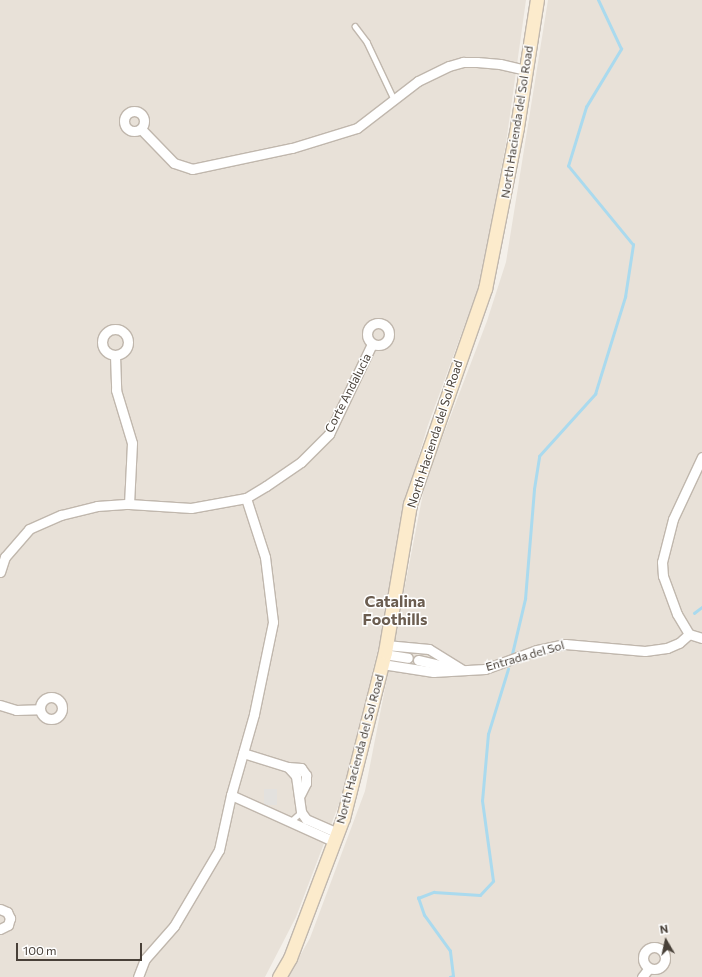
<!DOCTYPE html>
<html>
<head>
<meta charset="utf-8">
<style>
  body { margin:0 }
  #map { position:relative; width:702px; height:977px; overflow:hidden; background:#f4f0ea; font-family:Commissioner,sans-serif }
  div>[style] { position:absolute }
  .residential>* { inset:0; background:#e8e1d8 }
  .parking>* { inset:0; background:#e3e1de; transform-origin:0 0 }
  .stream>* { height:2.5px; margin:-1.25px; padding:0 1.25px; transform-origin:1.25px; border-radius:1.25px; background:#aadaee }
  .roads { filter:drop-shadow(1px 0 #c0b7ad) drop-shadow(-1px 0 #c0b7ad) drop-shadow(0 1px #c0b7ad) drop-shadow(0 -1px #c0b7ad) }
  .lane>* { height:4.5px; margin:-2.25px; padding:0 2.25px; transform-origin:2.25px; border-radius:2.25px; background:#fff }
  .street>* { height:9px; margin:-4.5px; padding:0 4.5px; transform-origin:4.5px; border-radius:4.5px; background:#fff }
  .street>.ring { margin:-4.5px; padding:0; box-sizing:content-box; background:none; border:9px solid #fff; border-radius:50% }
  .secondary>* { height:13px; margin:-6.5px; padding:0 6.5px; transform-origin:6.5px; border-radius:6.5px; background:#fcebcc }
  span { translate:-50% -50%; white-space:nowrap; text-align:center; line-height:1.15; -webkit-text-stroke:3px #fff; paint-order:stroke }
  .street-label { font-size:12px; color:#484038 }
  .district-label { font-size:16px; color:#6b5d50; font-weight:700 }
  .north { position:absolute; left:646px; top:921px; width:40px; height:40px; -webkit-text-stroke:3px #fff; paint-order:stroke; rotate:351deg; font-size:11px; font-weight:700; line-height:16px; text-align:center; color:#484038 }
  .north::after { content:''; display:block; margin:auto; width:14px; height:18px; background:#484038; clip-path:polygon(50% 0,100% 100%,50% 72%,0 100%) }
  .scale { position:absolute; left:16px; top:943px; width:126px; height:18px; box-sizing:border-box; border:2px solid #484038; border-top:0; padding-left:5px; font-size:12px; line-height:14px; white-space:nowrap; color:#484038; -webkit-text-stroke:3px #fff; paint-order:stroke }
</style>
</head>
<body>
<div id="map">
  <div class="residential">
    <div style="clip-path:polygon(0 0,526px 0,506px 143px,480px 283px,428px 425px,404px 505px,381px 637px,342px 796px,296px 917px,265px 977px,0 977px)"></div>
    <div style="clip-path:polygon(548px 0,702px 0,702px 977px,288px 977px,310px 938px,365px 791px,425px 483px,487px 321px,506px 262px)"></div>
  </div>
  <div class="parking">
    <div style="left:277px;top:789px;width:16px;height:13px;rotate:90deg"></div>
  </div>
  <div class="stream">
    <div style="left:694px;top:613px;width:10px;rotate:-37deg"></div>
    <div style="left:512px;top:654px;width:57px;rotate:-76.7deg"></div>
    <div style="left:525px;top:599px;width:110px;rotate:-85.3deg"></div>
    <div style="left:534px;top:489px;width:33px;rotate:-81deg"></div>
    <div style="left:539px;top:456px;width:84px;rotate:-47.9deg"></div>
    <div style="left:595px;top:394px;width:102px;rotate:-72.8deg"></div>
    <div style="left:625px;top:297px;width:53px;rotate:-81.3deg"></div>
    <div style="left:633px;top:245px;width:102px;rotate:-129.4deg"></div>
    <div style="left:568px;top:166px;width:62px;rotate:-73deg"></div>
    <div style="left:586px;top:107px;width:68px;rotate:-58.9deg"></div>
    <div style="left:621px;top:49px;width:54px;rotate:-115.1deg"></div>
    <div style="left:450px;top:977px;width:3px;rotate:-18deg"></div>
    <div style="left:453px;top:976px;width:25px;rotate:-97deg"></div>
    <div style="left:450px;top:951px;width:44px;rotate:-125.8deg"></div>
    <div style="left:424px;top:915px;width:18px;rotate:-109deg"></div>
    <div style="left:418px;top:898px;width:17px;rotate:-21deg"></div>
    <div style="left:434px;top:892px;width:46px;rotate:3.7deg"></div>
    <div style="left:480px;top:895px;width:19px;rotate:-47deg"></div>
    <div style="left:493px;top:881px;width:81px;rotate:-97.8deg"></div>
    <div style="left:482px;top:801px;width:67px;rotate:-84.9deg"></div>
    <div style="left:488px;top:734px;width:68px;rotate:-72.9deg"></div>
  </div>
  <div class="roads">
    <div class="lane">
      <div style="left:355px;top:26px;width:20px;rotate:53deg"></div>
      <div style="left:367px;top:42px;width:63px;rotate:64.7deg"></div>
      <div style="left:290px;top:822px;width:15px;rotate:-42deg"></div>
    </div>
    <div class="street">
      <div class="ring" style="left:124px;top:111px;width:11px;height:11px"></div>
      <div style="left:141px;top:129px;width:47px;rotate:45.9deg"></div>
      <div style="left:174px;top:163px;width:19px;rotate:18deg"></div>
      <div style="left:192px;top:169px;width:102px;rotate:-11.9deg"></div>
      <div style="left:292px;top:148px;width:68px;rotate:-17.1deg"></div>
      <div style="left:357px;top:128px;width:77px;rotate:-37.6deg"></div>
      <div style="left:418px;top:81px;width:34px;rotate:-26deg"></div>
      <div style="left:449px;top:66px;width:15px;rotate:-16deg"></div>
      <div style="left:463px;top:62px;width:14px"></div>
      <div style="left:477px;top:62px;width:23px;rotate:5deg"></div>
      <div style="left:500px;top:64px;width:27px;rotate:13deg"></div>
      <div class="ring" style="left:367px;top:323px;width:13px;height:13px"></div>
      <div class="ring" style="left:102px;top:329px;width:17px;height:17px"></div>
      <div style="left:115px;top:355px;width:35px;rotate:88deg"></div>
      <div style="left:116px;top:390px;width:55px;rotate:73.2deg"></div>
      <div style="left:132px;top:443px;width:61px;rotate:92.8deg"></div>
      <div style="left:702px;top:457px;width:68px;rotate:115.1deg"></div>
      <div style="left:673px;top:519px;width:44px;rotate:104.3deg"></div>
      <div style="left:662px;top:562px;width:14px;rotate:86deg"></div>
      <div style="left:663px;top:576px;width:40px;rotate:69.8deg"></div>
      <div style="left:677px;top:614px;width:23px;rotate:59deg"></div>
      <div style="left:689px;top:634px;width:14px;rotate:17deg"></div>
      <div style="left:0;top:572px;width:16px;rotate:-72deg"></div>
      <div style="left:5px;top:557px;width:37px;rotate:-49deg"></div>
      <div style="left:29px;top:529px;width:35px;rotate:-24deg"></div>
      <div style="left:61px;top:515px;width:37px;rotate:-14deg"></div>
      <div style="left:97px;top:506px;width:32px;rotate:-4deg"></div>
      <div style="left:129px;top:504px;width:62px;rotate:3.7deg"></div>
      <div style="left:191px;top:508px;width:56px;rotate:-10.3deg"></div>
      <div style="left:246px;top:498px;width:23px;rotate:-31deg"></div>
      <div style="left:266px;top:486px;width:42px;rotate:-34.4deg"></div>
      <div style="left:301px;top:462px;width:40px;rotate:-45deg"></div>
      <div style="left:329px;top:434px;width:100px;rotate:-64.5deg"></div>
      <div style="left:386px;top:645px;width:43px;rotate:5.3deg"></div>
      <div style="left:429px;top:649px;width:39px;rotate:32deg"></div>
      <div style="left:384px;top:654px;width:24px;rotate:9deg"></div>
      <div style="left:418px;top:660px;width:36px;rotate:13deg"></div>
      <div style="left:382px;top:664px;width:52px;rotate:8.9deg"></div>
      <div style="left:433px;top:672px;width:52px;rotate:-3.3deg"></div>
      <div style="left:485px;top:669px;width:55px;rotate:-20.1deg"></div>
      <div style="left:537px;top:650px;width:29px;rotate:-12deg"></div>
      <div style="left:565px;top:644px;width:80px;rotate:5deg"></div>
      <div style="left:645px;top:651px;width:22px;rotate:-8deg"></div>
      <div style="left:667px;top:648px;width:13px;rotate:-23deg"></div>
      <div style="left:679px;top:643px;width:13px;rotate:-42deg"></div>
      <div class="ring" style="left:40px;top:697px;width:13px;height:13px"></div>
      <div style="left:0;top:705px;width:17px;rotate:17deg"></div>
      <div style="left:16px;top:710px;width:24px;rotate:-2deg"></div>
      <div style="left:243px;top:753px;width:47px;rotate:17.3deg"></div>
      <div style="left:288px;top:767px;width:13px;rotate:4deg"></div>
      <div style="left:301px;top:768px;width:9px;rotate:54deg"></div>
      <div style="left:306px;top:775px;width:8px;rotate:90deg"></div>
      <div style="left:306px;top:783px;width:13px;rotate:117deg"></div>
      <div style="left:288px;top:767px;width:12px;rotate:48deg"></div>
      <div style="left:296px;top:776px;width:36px;rotate:82deg"></div>
      <div style="left:301px;top:812px;width:9px;rotate:54deg"></div>
      <div style="left:306px;top:819px;width:35px;rotate:24deg"></div>
      <div style="left:231px;top:795px;width:114px;rotate:24.3deg"></div>
      <div style="left:0;top:909px;width:8px;rotate:23deg"></div>
      <div style="left:7px;top:912px;width:7px;rotate:63deg"></div>
      <div style="left:10px;top:918px;width:7px;rotate:106deg"></div>
      <div style="left:8px;top:925px;width:9px;rotate:153deg"></div>
      <div class="ring" style="left:643px;top:947px;width:13px;height:13px"></div>
      <div style="left:138px;top:977px;width:19px;rotate:-69deg"></div>
      <div style="left:145px;top:959px;width:44px;rotate:-48.7deg"></div>
      <div style="left:174px;top:926px;width:88px;rotate:-59.4deg"></div>
      <div style="left:219px;top:850px;width:56px;rotate:-77.7deg"></div>
      <div style="left:231px;top:795px;width:84px;rotate:-74.1deg"></div>
      <div style="left:254px;top:714px;width:94px;rotate:-78.3deg"></div>
      <div style="left:273px;top:622px;width:65px;rotate:-97deg"></div>
      <div style="left:265px;top:557px;width:62px;rotate:-107.9deg"></div>
      <div style="left:642px;top:977px;width:11px;rotate:-52deg"></div>
    </div>
    <div class="secondary">
      <div style="left:279px;top:977px;width:22px;rotate:-60deg"></div>
      <div style="left:290px;top:958px;width:150px;rotate:-69.3deg"></div>
      <div style="left:343px;top:818px;width:171px;rotate:-75.8deg"></div>
      <div style="left:385px;top:652px;width:150px;rotate:-80.4deg"></div>
      <div style="left:410px;top:504px;width:228px;rotate:-70.8deg"></div>
      <div style="left:485px;top:289px;width:165px;rotate:-78.8deg"></div>
      <div style="left:517px;top:127px;width:129px;rotate:-81.1deg"></div>
    </div>
  </div>
  <div class="street-label">
    <span style="left:517px;top:122px;rotate:-81deg">North Hacienda del Sol Road</span>
    <span style="left:348px;top:393px;rotate:-63deg">Corte Andalucia</span>
    <span style="left:435px;top:434px;rotate:-72deg">North Hacienda del Sol Road</span>
    <span style="left:525px;top:656px;rotate:-16deg">Entrada del Sol</span>
    <span style="left:360px;top:749px;rotate:-75deg">North Hacienda del Sol Road</span>
  </div>
  <div class="district-label">
    <span style="left:395px;top:610px">Catalina<br>Foothills</span>
  </div>
  <div class="north">N</div>
  <div class="scale">100 m</div>
</div>
</body>
</html>
